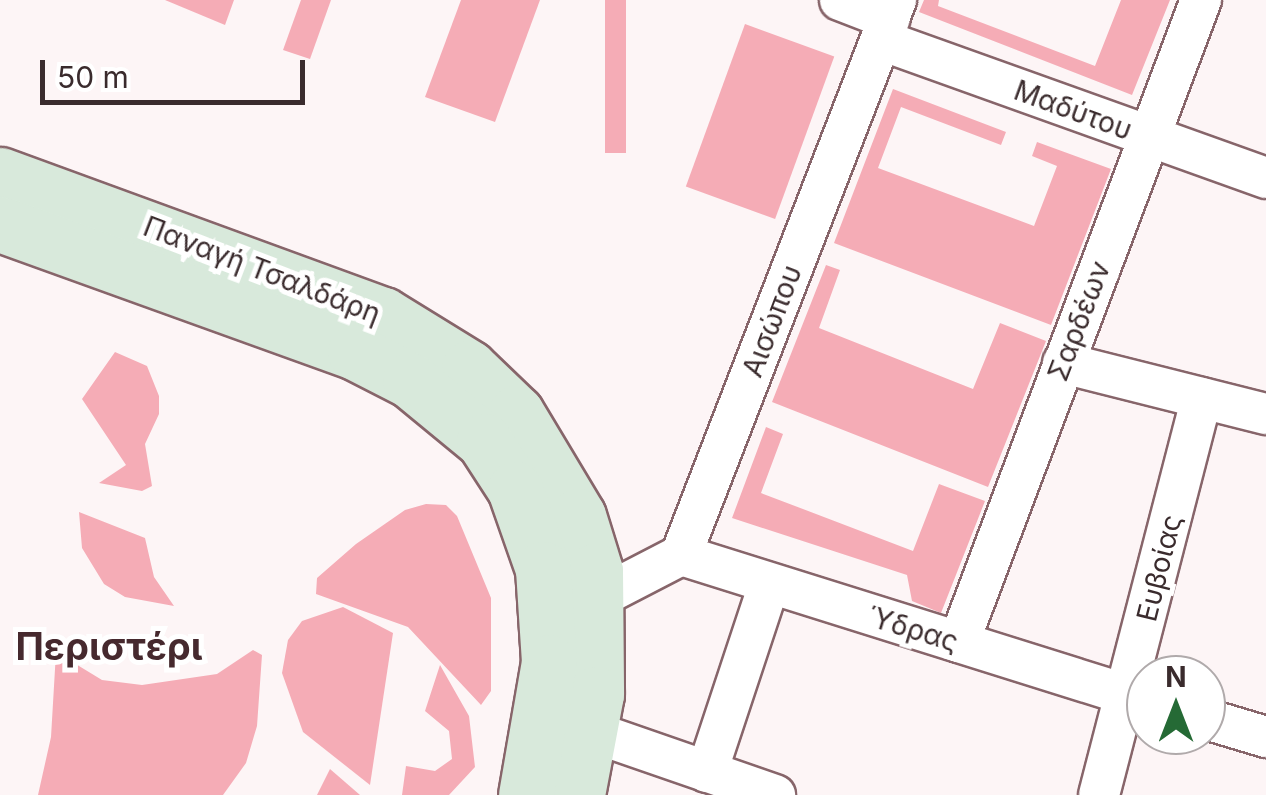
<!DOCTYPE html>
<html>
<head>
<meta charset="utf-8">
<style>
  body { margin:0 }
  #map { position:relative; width:1266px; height:795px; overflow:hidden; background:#fdf5f6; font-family:Inter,sans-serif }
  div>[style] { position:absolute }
  .green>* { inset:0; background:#f5acb6; transform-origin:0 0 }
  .roads { filter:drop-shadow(2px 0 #87656a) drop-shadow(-2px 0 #87656a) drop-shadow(0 2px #87656a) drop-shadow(0 -2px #87656a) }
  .street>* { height:40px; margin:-20px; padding:0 20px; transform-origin:20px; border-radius:20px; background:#fff }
  .secondary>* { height:55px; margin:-27.5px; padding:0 27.5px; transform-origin:27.5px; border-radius:27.5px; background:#d8e9db }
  span { translate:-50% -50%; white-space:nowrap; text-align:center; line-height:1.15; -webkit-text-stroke:10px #fff; paint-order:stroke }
  .street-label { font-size:28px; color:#3a2b2d }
  .district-label { font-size:38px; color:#46292e; font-weight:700 }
  .north { position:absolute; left:1126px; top:655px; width:100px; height:100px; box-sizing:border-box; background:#fff; border:2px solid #b0aaab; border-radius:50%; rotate:0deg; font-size:28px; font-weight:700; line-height:40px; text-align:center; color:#3a2b2d }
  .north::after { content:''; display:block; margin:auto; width:35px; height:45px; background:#256a35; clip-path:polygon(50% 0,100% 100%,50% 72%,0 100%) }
  .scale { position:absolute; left:40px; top:60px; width:265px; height:45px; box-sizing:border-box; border:5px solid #3a2b2d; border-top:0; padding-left:12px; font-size:30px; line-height:35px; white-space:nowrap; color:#3a2b2d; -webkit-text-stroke:8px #fff; paint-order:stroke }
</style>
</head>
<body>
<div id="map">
  <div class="green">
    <div style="clip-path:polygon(165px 0,234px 0,225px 25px)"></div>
    <div style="clip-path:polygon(301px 0,331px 0,310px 59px,283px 50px)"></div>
    <div style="clip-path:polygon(461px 0,540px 0,495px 122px,425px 97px)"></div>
    <div style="left:605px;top:0;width:21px;height:153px"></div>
    <div style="clip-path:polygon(924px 0,939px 0,938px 6px,1095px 66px,1121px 0,1170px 0,1132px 95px,919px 12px)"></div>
    <div style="left:745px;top:24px;width:95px;height:173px;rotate:20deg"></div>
    <div style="clip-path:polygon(893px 89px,1006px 132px,1001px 145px,901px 107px,878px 168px,1034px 226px,1057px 166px,1032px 156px,1037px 142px,1111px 169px,1051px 325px,834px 243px)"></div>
    <div style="clip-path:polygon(826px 265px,840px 270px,819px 328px,973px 389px,1000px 323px,1046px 341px,988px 487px,772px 402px)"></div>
    <div style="clip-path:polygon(115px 352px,147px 366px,159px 396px,159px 414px,145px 444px,152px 486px,142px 491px,99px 483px,126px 465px,82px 399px)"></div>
    <div style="clip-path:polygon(766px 427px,783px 434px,761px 493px,913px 551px,939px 484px,985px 501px,941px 613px,912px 601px,907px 575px,732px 518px)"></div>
    <div style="clip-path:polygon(426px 504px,446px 505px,457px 516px,491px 598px,491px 691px,481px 705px,408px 627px,316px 594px,317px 578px,356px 544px,405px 510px)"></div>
    <div style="clip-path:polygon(79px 512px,145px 538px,154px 577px,174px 606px,125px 597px,104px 584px,82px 548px)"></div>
    <div style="clip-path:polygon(343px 607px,393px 633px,370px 785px,303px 732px,282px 673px,288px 640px,302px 621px)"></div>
    <div style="clip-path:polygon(253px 650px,262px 655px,257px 726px,246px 763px,223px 795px,38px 795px,51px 737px,56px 652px,102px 680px,142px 685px,217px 674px)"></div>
    <div style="clip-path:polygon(440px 665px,469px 716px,475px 767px,449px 795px,402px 795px,406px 766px,435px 771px,452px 759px,449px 731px,425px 711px)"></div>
    <div style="clip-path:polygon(330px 769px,360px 795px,317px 795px)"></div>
  </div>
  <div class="roads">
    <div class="street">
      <div style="left:840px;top:0;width:53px;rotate:21.2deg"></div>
      <div style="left:881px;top:40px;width:409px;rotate:19.7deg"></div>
      <div style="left:1063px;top:363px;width:209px;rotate:14.1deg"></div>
      <div style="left:681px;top:555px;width:487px;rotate:17.4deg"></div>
      <div style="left:598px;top:598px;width:93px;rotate:-27.4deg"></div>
      <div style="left:681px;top:555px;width:595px;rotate:-68.82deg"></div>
      <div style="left:959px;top:642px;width:686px;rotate:-69.35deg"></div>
      <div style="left:1206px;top:719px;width:63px;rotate:16.7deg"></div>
      <div style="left:590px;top:731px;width:196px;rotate:19.1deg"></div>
      <div style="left:707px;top:772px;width:197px;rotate:-71.7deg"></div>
      <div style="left:1099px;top:795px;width:410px;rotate:-75.5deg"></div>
    </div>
    <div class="secondary">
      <div style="left:0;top:175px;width:408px;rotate:20.1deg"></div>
      <div style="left:383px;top:315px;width:101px;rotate:31.6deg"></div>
      <div style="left:469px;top:368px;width:65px;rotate:43.8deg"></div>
      <div style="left:516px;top:413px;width:120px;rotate:59deg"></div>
      <div style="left:578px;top:516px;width:58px;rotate:72.8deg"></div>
      <div style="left:595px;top:571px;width:123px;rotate:89.5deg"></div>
      <div style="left:596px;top:694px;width:103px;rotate:100.7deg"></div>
      <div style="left:0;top:224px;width:377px;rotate:19.8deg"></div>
      <div style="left:355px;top:352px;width:62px;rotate:27deg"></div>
      <div style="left:410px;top:380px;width:96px;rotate:39.5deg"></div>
      <div style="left:484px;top:441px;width:57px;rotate:57.1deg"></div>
      <div style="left:515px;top:489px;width:85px;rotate:70.7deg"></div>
      <div style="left:543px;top:569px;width:93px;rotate:86.3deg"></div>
      <div style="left:549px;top:662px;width:135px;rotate:99.8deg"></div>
    </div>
  </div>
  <div class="street-label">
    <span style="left:1073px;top:110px;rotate:20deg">Μαδύτου</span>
    <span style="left:262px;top:270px;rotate:21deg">Παναγή Τσαλδάρη</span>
    <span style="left:772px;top:321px;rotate:-69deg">Αισώπου</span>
    <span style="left:1079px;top:321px;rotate:-69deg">Σαρδέων</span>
    <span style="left:1159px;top:568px;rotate:-76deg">Ευβοίας</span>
    <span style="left:913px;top:629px;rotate:17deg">Ύδρας</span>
  </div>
  <div class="district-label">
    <span style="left:109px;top:647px">Περιστέρι</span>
  </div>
  <div class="north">N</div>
  <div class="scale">50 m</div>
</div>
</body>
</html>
